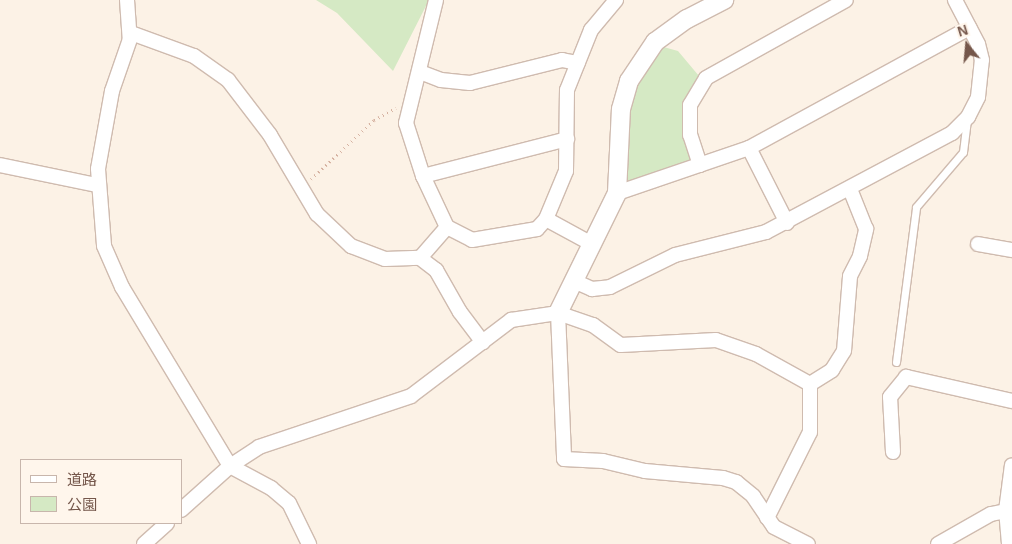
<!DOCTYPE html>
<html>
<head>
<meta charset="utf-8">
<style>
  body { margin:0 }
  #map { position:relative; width:1012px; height:544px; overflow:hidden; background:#fcf2e6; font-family:Helvetica,"Noto Sans JP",sans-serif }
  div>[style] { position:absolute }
  .green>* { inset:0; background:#d5e9c4 }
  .path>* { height:3px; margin-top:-1.5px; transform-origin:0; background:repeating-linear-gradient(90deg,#d6b2a1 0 1px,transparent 0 5px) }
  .roads { filter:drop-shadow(1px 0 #cfbbaf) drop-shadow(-1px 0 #cfbbaf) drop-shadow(0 1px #cfbbaf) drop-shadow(0 -1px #cfbbaf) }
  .service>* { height:7px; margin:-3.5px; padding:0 3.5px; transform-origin:3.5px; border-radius:3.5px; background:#fff }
  .minor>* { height:14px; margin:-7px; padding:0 7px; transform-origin:7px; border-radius:7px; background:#fff }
  .tertiary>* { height:18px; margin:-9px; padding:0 9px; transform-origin:9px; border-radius:9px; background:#fff }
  span { translate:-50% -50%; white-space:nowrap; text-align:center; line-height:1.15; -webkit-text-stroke:4px #fff6ec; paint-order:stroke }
  .legend { position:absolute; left:20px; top:459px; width:162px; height:65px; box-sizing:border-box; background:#fff6ec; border:1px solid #c8b6ac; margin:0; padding:6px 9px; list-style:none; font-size:15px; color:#75574b }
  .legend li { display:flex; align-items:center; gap:10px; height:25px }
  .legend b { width:25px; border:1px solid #c8b6ac }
  .north { position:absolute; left:942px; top:20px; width:50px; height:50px; -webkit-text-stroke:4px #fff6ec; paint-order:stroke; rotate:343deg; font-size:14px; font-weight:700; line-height:20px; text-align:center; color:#75574b }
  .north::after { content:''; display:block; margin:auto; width:18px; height:22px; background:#75574b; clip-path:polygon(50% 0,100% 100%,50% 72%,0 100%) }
</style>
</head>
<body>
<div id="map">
  <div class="green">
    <div style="clip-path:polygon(316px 0,429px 0,393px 71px,337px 13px)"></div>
    <div style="clip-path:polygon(660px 46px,678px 51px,699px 76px,684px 103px,694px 163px,620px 187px,628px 109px,635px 83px)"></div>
  </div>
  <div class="path">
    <div style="left:311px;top:179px;width:86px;rotate:-43.1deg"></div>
    <div style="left:374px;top:120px;width:25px;rotate:-29deg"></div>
  </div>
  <div class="roads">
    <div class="service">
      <div style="left:896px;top:362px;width:156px;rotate:-82.6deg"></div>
      <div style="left:916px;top:207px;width:72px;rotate:-49.5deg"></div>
      <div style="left:963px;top:152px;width:31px;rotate:-83deg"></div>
    </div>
    <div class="minor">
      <div style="left:127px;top:0;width:39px;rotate:86deg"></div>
      <div style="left:130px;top:39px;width:55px;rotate:109.1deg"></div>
      <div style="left:112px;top:91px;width:79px;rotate:100.2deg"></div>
      <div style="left:98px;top:169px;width:77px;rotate:85.5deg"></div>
      <div style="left:104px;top:246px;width:45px;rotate:66.3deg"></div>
      <div style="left:122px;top:287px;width:209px;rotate:58.9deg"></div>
      <div style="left:230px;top:466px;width:47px;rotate:28.2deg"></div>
      <div style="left:271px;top:488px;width:23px;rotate:40deg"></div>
      <div style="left:289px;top:503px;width:46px;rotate:64deg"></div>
      <div style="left:436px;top:0;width:127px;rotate:103.7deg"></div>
      <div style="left:406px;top:123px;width:56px;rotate:72.2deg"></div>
      <div style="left:423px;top:176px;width:56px;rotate:64.8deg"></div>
      <div style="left:447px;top:227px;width:28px;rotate:27deg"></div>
      <div style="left:472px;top:240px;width:66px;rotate:-9.6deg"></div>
      <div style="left:537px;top:229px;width:13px;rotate:-48deg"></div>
      <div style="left:546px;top:219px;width:52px;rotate:-67.4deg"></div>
      <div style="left:566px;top:171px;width:81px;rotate:-89.3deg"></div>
      <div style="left:567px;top:90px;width:65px;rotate:-68.2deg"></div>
      <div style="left:591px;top:30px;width:39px;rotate:-50deg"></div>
      <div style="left:131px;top:33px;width:67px;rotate:20.1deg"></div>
      <div style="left:194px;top:56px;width:42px;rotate:35.2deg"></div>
      <div style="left:228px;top:80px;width:69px;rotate:52.6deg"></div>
      <div style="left:270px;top:135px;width:92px;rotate:59.3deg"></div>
      <div style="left:317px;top:214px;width:47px;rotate:43.3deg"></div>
      <div style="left:351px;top:246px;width:36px;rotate:21deg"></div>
      <div style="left:385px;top:259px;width:35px;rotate:-2deg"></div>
      <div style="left:420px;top:258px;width:20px;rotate:37deg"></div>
      <div style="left:436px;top:270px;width:48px;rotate:60.3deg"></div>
      <div style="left:460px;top:312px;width:38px;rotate:53deg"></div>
      <div style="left:420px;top:72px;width:22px;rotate:21deg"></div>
      <div style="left:441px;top:80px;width:29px;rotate:6deg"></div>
      <div style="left:470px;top:83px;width:95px;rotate:-14deg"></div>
      <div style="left:562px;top:60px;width:16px;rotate:11deg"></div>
      <div style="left:749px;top:148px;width:84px;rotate:63.1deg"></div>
      <div style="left:0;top:165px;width:99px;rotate:11.7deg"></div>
      <div style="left:700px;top:165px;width:32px;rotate:-108deg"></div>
      <div style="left:690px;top:135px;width:30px;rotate:-90deg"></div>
      <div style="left:690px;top:105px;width:31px;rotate:-59deg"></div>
      <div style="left:706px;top:78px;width:160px;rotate:-29.1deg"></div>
      <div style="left:423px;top:176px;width:149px;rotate:-14.4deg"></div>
      <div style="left:617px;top:193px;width:139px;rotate:-18.8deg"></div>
      <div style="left:749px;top:148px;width:251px;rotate:-28.6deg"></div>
      <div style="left:546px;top:219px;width:52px;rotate:28.5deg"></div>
      <div style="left:978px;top:244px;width:35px;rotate:10deg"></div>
      <div style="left:420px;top:258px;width:41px;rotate:-48.9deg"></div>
      <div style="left:574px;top:281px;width:20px;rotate:24deg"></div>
      <div style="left:592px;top:289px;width:18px;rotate:-6deg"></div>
      <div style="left:610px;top:287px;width:72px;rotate:-26.2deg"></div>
      <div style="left:675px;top:255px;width:94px;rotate:-14.2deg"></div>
      <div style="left:766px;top:232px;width:211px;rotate:-28deg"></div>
      <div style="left:952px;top:133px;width:23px;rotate:-45deg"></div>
      <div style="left:968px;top:117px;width:22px;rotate:-63deg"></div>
      <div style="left:978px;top:97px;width:37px;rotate:-84deg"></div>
      <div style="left:982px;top:60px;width:16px;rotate:-104deg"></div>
      <div style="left:978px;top:44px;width:50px;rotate:-117.6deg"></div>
      <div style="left:558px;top:313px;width:146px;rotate:87.6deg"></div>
      <div style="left:564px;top:459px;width:39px;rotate:3deg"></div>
      <div style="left:603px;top:461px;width:43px;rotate:13.4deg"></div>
      <div style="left:645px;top:471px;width:78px;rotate:5.1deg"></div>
      <div style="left:723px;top:478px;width:14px;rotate:17deg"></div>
      <div style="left:736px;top:482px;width:22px;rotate:39deg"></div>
      <div style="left:753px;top:496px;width:37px;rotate:56deg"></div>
      <div style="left:774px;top:527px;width:38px;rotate:27deg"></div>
      <div style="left:810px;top:384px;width:26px;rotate:-32deg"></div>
      <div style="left:832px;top:370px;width:22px;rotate:-58deg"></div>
      <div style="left:844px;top:351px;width:75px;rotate:-85.4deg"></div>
      <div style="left:850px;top:276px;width:22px;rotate:-63deg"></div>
      <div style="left:860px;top:256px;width:28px;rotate:-77deg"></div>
      <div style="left:866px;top:229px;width:43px;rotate:-111.8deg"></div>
      <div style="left:893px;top:452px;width:55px;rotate:-93.1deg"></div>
      <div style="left:890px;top:397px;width:26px;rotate:-51deg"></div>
      <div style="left:906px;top:377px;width:109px;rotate:12.8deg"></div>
      <div style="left:181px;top:510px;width:66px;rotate:-41.9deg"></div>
      <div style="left:230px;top:466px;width:35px;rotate:-33deg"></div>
      <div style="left:259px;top:447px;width:160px;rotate:-18.5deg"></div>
      <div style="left:411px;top:396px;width:126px;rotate:-37.2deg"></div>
      <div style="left:511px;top:320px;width:48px;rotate:-8.5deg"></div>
      <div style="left:558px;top:313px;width:37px;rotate:19deg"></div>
      <div style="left:593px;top:325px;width:34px;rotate:36deg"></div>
      <div style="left:621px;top:345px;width:95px;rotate:-3deg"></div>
      <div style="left:716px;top:340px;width:42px;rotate:19.3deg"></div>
      <div style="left:756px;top:354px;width:62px;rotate:29.1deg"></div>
      <div style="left:810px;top:384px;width:48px;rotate:90deg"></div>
      <div style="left:810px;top:432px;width:96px;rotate:116.6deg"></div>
      <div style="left:144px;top:544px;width:31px;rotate:-42deg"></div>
      <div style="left:938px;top:544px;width:61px;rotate:-29.5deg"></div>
      <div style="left:991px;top:514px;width:15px;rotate:-11deg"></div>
      <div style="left:1009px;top:544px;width:33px;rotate:-95deg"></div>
      <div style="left:1006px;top:511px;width:46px;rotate:-82.6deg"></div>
    </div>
    <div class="tertiary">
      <div style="left:558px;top:313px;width:134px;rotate:-63.8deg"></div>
      <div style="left:617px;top:193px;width:84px;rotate:-87.3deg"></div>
      <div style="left:621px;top:109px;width:29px;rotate:-74deg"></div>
      <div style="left:629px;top:81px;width:47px;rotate:-56.3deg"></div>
      <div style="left:655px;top:42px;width:39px;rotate:-36deg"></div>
      <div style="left:687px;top:19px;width:42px;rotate:-27.2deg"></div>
    </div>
  </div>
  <ul class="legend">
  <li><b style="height:6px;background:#fff"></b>道路</li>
  <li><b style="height:14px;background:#d5e9c4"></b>公園</li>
  </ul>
  <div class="north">N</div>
</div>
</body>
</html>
